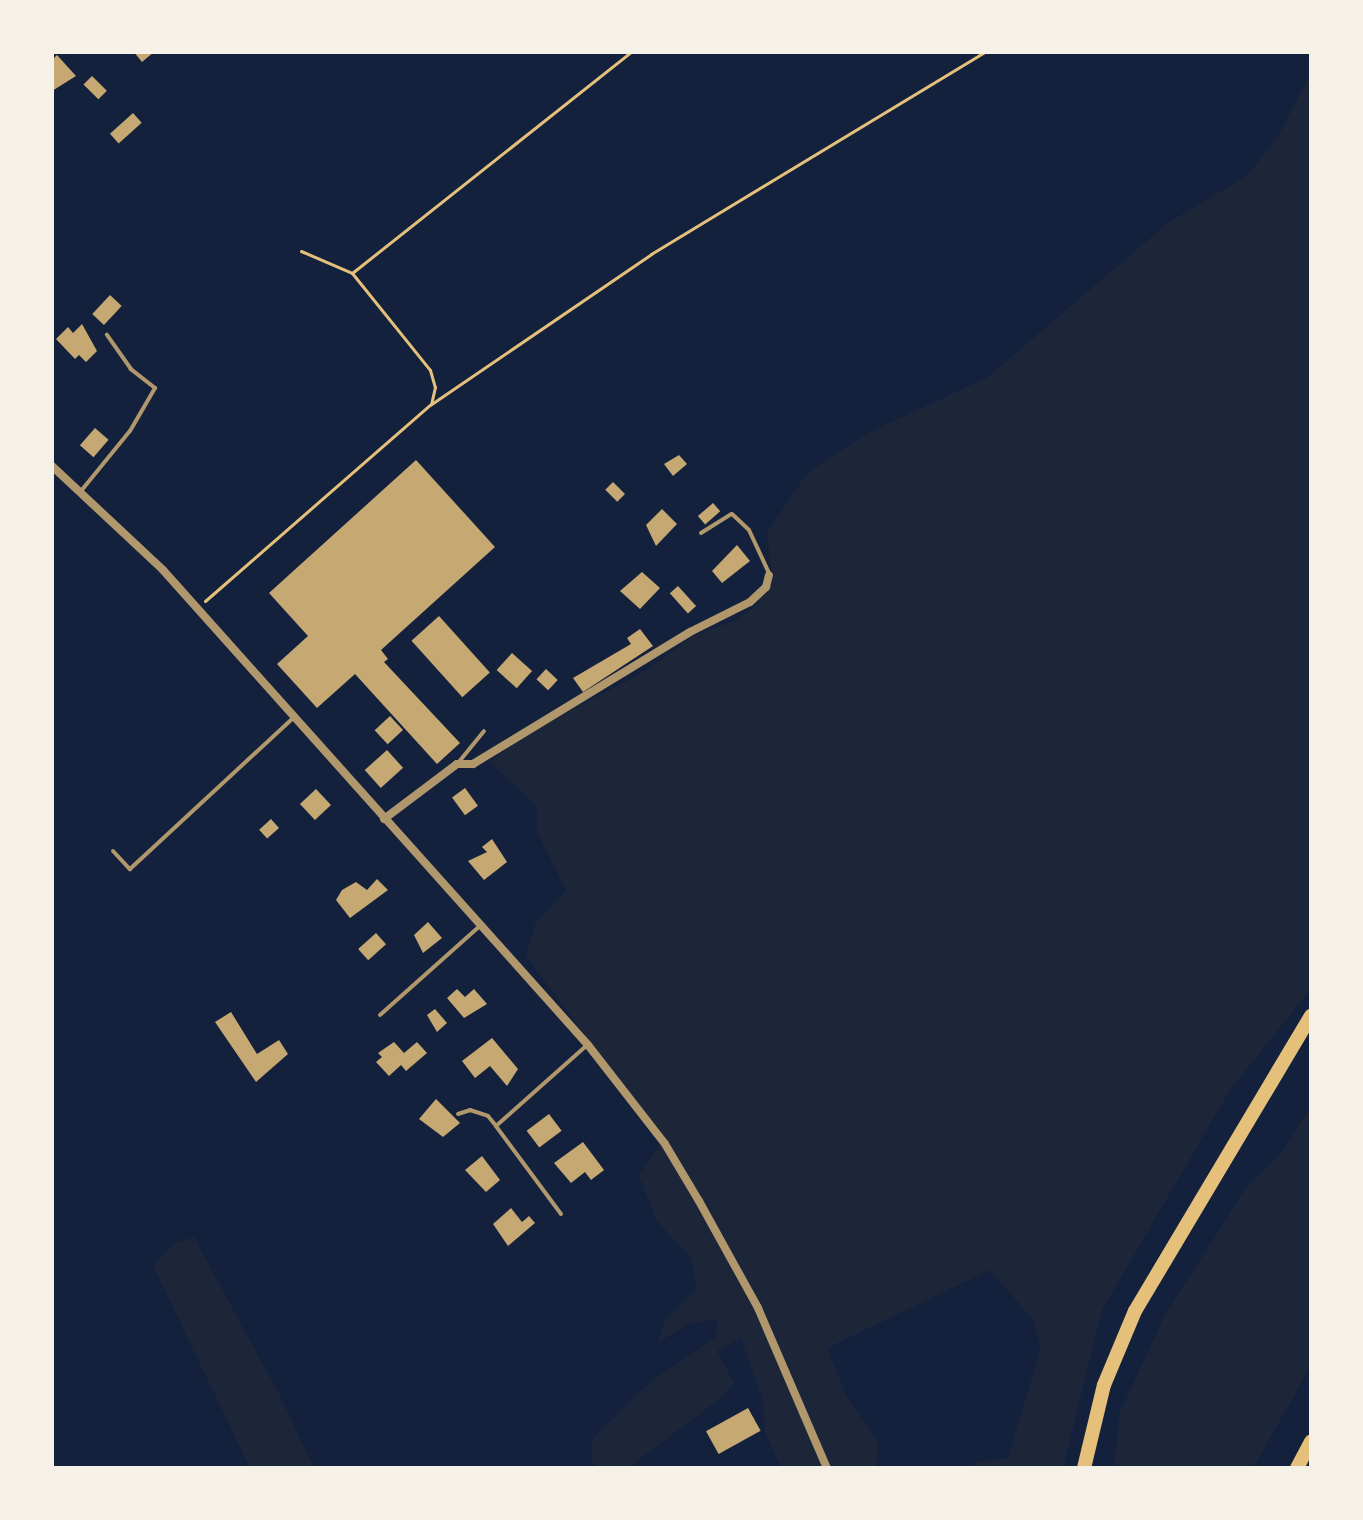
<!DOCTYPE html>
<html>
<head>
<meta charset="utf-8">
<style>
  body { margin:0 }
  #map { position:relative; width:1363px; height:1520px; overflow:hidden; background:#14213d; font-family:"PT Serif",serif }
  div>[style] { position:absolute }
  .green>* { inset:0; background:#1d2539 }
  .building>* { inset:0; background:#c6a872; transform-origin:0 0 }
  .path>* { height:3px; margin:-1.5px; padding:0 1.5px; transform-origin:1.5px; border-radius:1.5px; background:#e5c07b }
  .service>* { height:4px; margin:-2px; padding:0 2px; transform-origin:2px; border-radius:2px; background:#b1986c }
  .minor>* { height:8px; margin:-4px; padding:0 4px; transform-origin:4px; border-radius:4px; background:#b1986c }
  .primary>* { height:14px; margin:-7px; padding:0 7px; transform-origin:7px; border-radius:7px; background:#e5c07b }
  span { translate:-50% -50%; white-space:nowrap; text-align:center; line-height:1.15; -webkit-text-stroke:6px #f6f1e7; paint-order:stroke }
  .frame { position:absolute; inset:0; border:54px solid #f6f1e7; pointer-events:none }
</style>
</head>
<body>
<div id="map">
  <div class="green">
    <div style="clip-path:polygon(1311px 72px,1311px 989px,1230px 1090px,1102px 1310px,1063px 1468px,970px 1468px,979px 1461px,1008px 1458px,1041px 1347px,1033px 1320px,990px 1270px,827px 1348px,847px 1397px,878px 1441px,876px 1468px,781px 1468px,765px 1432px,763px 1401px,741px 1338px,717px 1351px,734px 1383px,721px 1398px,628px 1468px,597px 1468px,591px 1459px,593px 1438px,650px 1382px,716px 1337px,717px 1319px,689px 1324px,657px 1343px,665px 1320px,697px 1288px,691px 1258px,657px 1221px,639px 1176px,663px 1139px,526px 956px,535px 924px,566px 890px,537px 832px,537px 806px,489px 762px,528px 733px,644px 672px,693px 636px,737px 620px,754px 607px,772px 578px,767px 532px,808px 472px,868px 433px,988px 377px,1169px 222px,1247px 176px,1280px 133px)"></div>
    <div style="clip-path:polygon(1311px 1106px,1311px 1366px,1253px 1468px,1114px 1468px,1120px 1412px,1165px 1315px,1249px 1183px,1280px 1155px)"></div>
    <div style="clip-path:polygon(194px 1237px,280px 1396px,314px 1468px,250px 1468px,153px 1266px,171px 1245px)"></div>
  </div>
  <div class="building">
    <div style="clip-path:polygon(134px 52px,154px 52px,142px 62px)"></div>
    <div style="clip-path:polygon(57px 55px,76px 76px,52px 91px,52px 60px)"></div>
    <div style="left:92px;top:76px;width:21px;height:12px;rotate:45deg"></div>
    <div style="left:133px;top:113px;width:13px;height:31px;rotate:48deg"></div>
    <div style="left:110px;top:295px;width:16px;height:26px;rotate:43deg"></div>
    <div style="clip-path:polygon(82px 324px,97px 351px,86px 362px,79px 355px,75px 359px,56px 339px,68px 327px,73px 333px)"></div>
    <div style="left:95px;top:428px;width:18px;height:23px;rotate:41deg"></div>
    <div style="clip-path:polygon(679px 455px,687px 464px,673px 476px,664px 464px)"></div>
    <div style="clip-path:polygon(416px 460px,495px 547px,381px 650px,388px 659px,384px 662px,460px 743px,437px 764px,355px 674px,317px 708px,277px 664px,308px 636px,269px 593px)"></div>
    <div style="left:613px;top:482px;width:17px;height:11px;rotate:45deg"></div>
    <div style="left:713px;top:503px;width:11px;height:20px;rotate:49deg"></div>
    <div style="clip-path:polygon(662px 509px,677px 524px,656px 546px,646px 525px)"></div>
    <div style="clip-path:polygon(737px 545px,750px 561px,722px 583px,712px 571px)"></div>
    <div style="clip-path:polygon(642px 572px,660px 588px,640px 609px,620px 591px)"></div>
    <div style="left:678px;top:586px;width:27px;height:11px;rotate:48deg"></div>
    <div style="left:439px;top:616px;width:76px;height:37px;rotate:48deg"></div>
    <div style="clip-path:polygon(640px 629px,653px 646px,583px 692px,573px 678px,631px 644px,627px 638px)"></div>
    <div style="left:512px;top:653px;width:27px;height:23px;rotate:42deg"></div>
    <div style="left:546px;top:669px;width:16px;height:14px;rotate:43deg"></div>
    <div style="left:390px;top:716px;width:19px;height:21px;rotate:47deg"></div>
    <div style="left:387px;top:750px;width:24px;height:30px;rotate:48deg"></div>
    <div style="left:465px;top:788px;width:22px;height:16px;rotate:54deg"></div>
    <div style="left:316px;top:789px;width:22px;height:22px;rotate:47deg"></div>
    <div style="left:271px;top:819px;width:12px;height:16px;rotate:48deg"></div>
    <div style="clip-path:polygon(492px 839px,507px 862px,484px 880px,468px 861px,487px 852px,482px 847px)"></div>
    <div style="clip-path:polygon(377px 879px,388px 890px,350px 918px,336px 900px,342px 890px,356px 882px,367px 890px)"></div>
    <div style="clip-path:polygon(428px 922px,442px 938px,423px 953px,414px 935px)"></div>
    <div style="left:376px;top:933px;width:15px;height:24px;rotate:48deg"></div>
    <div style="clip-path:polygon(457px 989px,465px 997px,474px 989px,487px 1004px,464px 1018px,447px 998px)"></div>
    <div style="clip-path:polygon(435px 1009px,447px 1023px,437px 1032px,427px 1015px)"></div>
    <div style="clip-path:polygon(231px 1012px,257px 1054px,279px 1040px,288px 1054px,256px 1082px,215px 1022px)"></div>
    <div style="clip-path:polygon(492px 1038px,518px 1069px,507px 1086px,490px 1066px,475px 1078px,462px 1061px)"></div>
    <div style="clip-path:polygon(394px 1042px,404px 1053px,417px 1042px,427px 1053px,406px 1071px,401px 1065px,389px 1076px,376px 1062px,382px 1057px,378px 1053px)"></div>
    <div style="clip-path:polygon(436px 1099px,460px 1123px,443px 1137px,419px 1119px)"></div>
    <div style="left:549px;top:1114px;width:21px;height:28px;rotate:53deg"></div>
    <div style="clip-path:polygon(583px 1142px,604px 1170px,591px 1180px,585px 1172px,571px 1183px,554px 1163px)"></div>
    <div style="clip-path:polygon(482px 1156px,500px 1180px,486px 1192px,465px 1170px)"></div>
    <div style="clip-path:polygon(511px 1208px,522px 1222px,529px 1216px,535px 1223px,508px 1246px,493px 1224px)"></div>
    <div style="left:748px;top:1408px;width:26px;height:48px;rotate:61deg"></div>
  </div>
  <div class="path">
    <div style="left:301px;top:251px;width:56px;rotate:23.3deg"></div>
    <div style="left:352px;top:273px;width:356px;rotate:-38.4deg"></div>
    <div style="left:352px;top:273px;width:124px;rotate:51.2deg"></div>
    <div style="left:430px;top:370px;width:18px;rotate:74deg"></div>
    <div style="left:435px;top:387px;width:17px;rotate:103deg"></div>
    <div style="left:205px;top:601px;width:298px;rotate:-41.1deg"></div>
    <div style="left:430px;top:405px;width:268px;rotate:-34.3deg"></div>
    <div style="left:651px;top:254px;width:389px;rotate:-31.2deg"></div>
  </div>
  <div class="service">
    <div style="left:81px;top:491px;width:77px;rotate:-50.8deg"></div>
    <div style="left:130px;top:431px;width:50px;rotate:-59.8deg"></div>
    <div style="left:155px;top:388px;width:31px;rotate:-142deg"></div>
    <div style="left:131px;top:369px;width:42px;rotate:-125.2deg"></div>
    <div style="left:701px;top:533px;width:36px;rotate:-32deg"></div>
    <div style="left:732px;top:514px;width:23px;rotate:43deg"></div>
    <div style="left:749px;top:530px;width:47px;rotate:65.1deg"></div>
    <div style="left:458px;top:763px;width:41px;rotate:-50.9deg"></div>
    <div style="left:113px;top:851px;width:25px;rotate:47deg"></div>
    <div style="left:130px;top:869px;width:222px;rotate:-42.8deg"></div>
    <div style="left:380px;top:1015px;width:134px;rotate:-41.7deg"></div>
    <div style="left:458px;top:1114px;width:13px;rotate:-18deg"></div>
    <div style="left:470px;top:1110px;width:19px;rotate:18deg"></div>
    <div style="left:488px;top:1116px;width:13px;rotate:51deg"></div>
    <div style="left:561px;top:1214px;width:109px;rotate:-126.5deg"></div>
    <div style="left:496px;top:1126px;width:120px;rotate:-41.6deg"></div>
  </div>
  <div class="minor">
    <div style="left:52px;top:466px;width:152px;rotate:43.1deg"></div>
    <div style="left:163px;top:570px;width:637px;rotate:48.18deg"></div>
    <div style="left:588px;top:1045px;width:125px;rotate:52.1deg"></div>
    <div style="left:665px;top:1144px;width:66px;rotate:59.2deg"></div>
    <div style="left:699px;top:1201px;width:122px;rotate:61.1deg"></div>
    <div style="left:758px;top:1308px;width:174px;rotate:66.7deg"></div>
    <div style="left:384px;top:819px;width:91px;rotate:-37deg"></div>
    <div style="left:457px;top:764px;width:16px"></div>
    <div style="left:473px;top:764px;width:254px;rotate:-31.3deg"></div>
    <div style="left:690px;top:632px;width:67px;rotate:-26.6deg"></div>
    <div style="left:750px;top:602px;width:22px;rotate:-43deg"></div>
    <div style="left:766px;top:587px;width:12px;rotate:-76deg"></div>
  </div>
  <div class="primary">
    <div style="left:1084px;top:1468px;width:85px;rotate:-76.5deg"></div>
    <div style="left:1104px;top:1385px;width:80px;rotate:-67.3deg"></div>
    <div style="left:1135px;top:1311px;width:344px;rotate:-59.2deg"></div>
    <div style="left:1297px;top:1468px;width:30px;rotate:-62deg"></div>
  </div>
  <div class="frame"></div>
</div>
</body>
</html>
